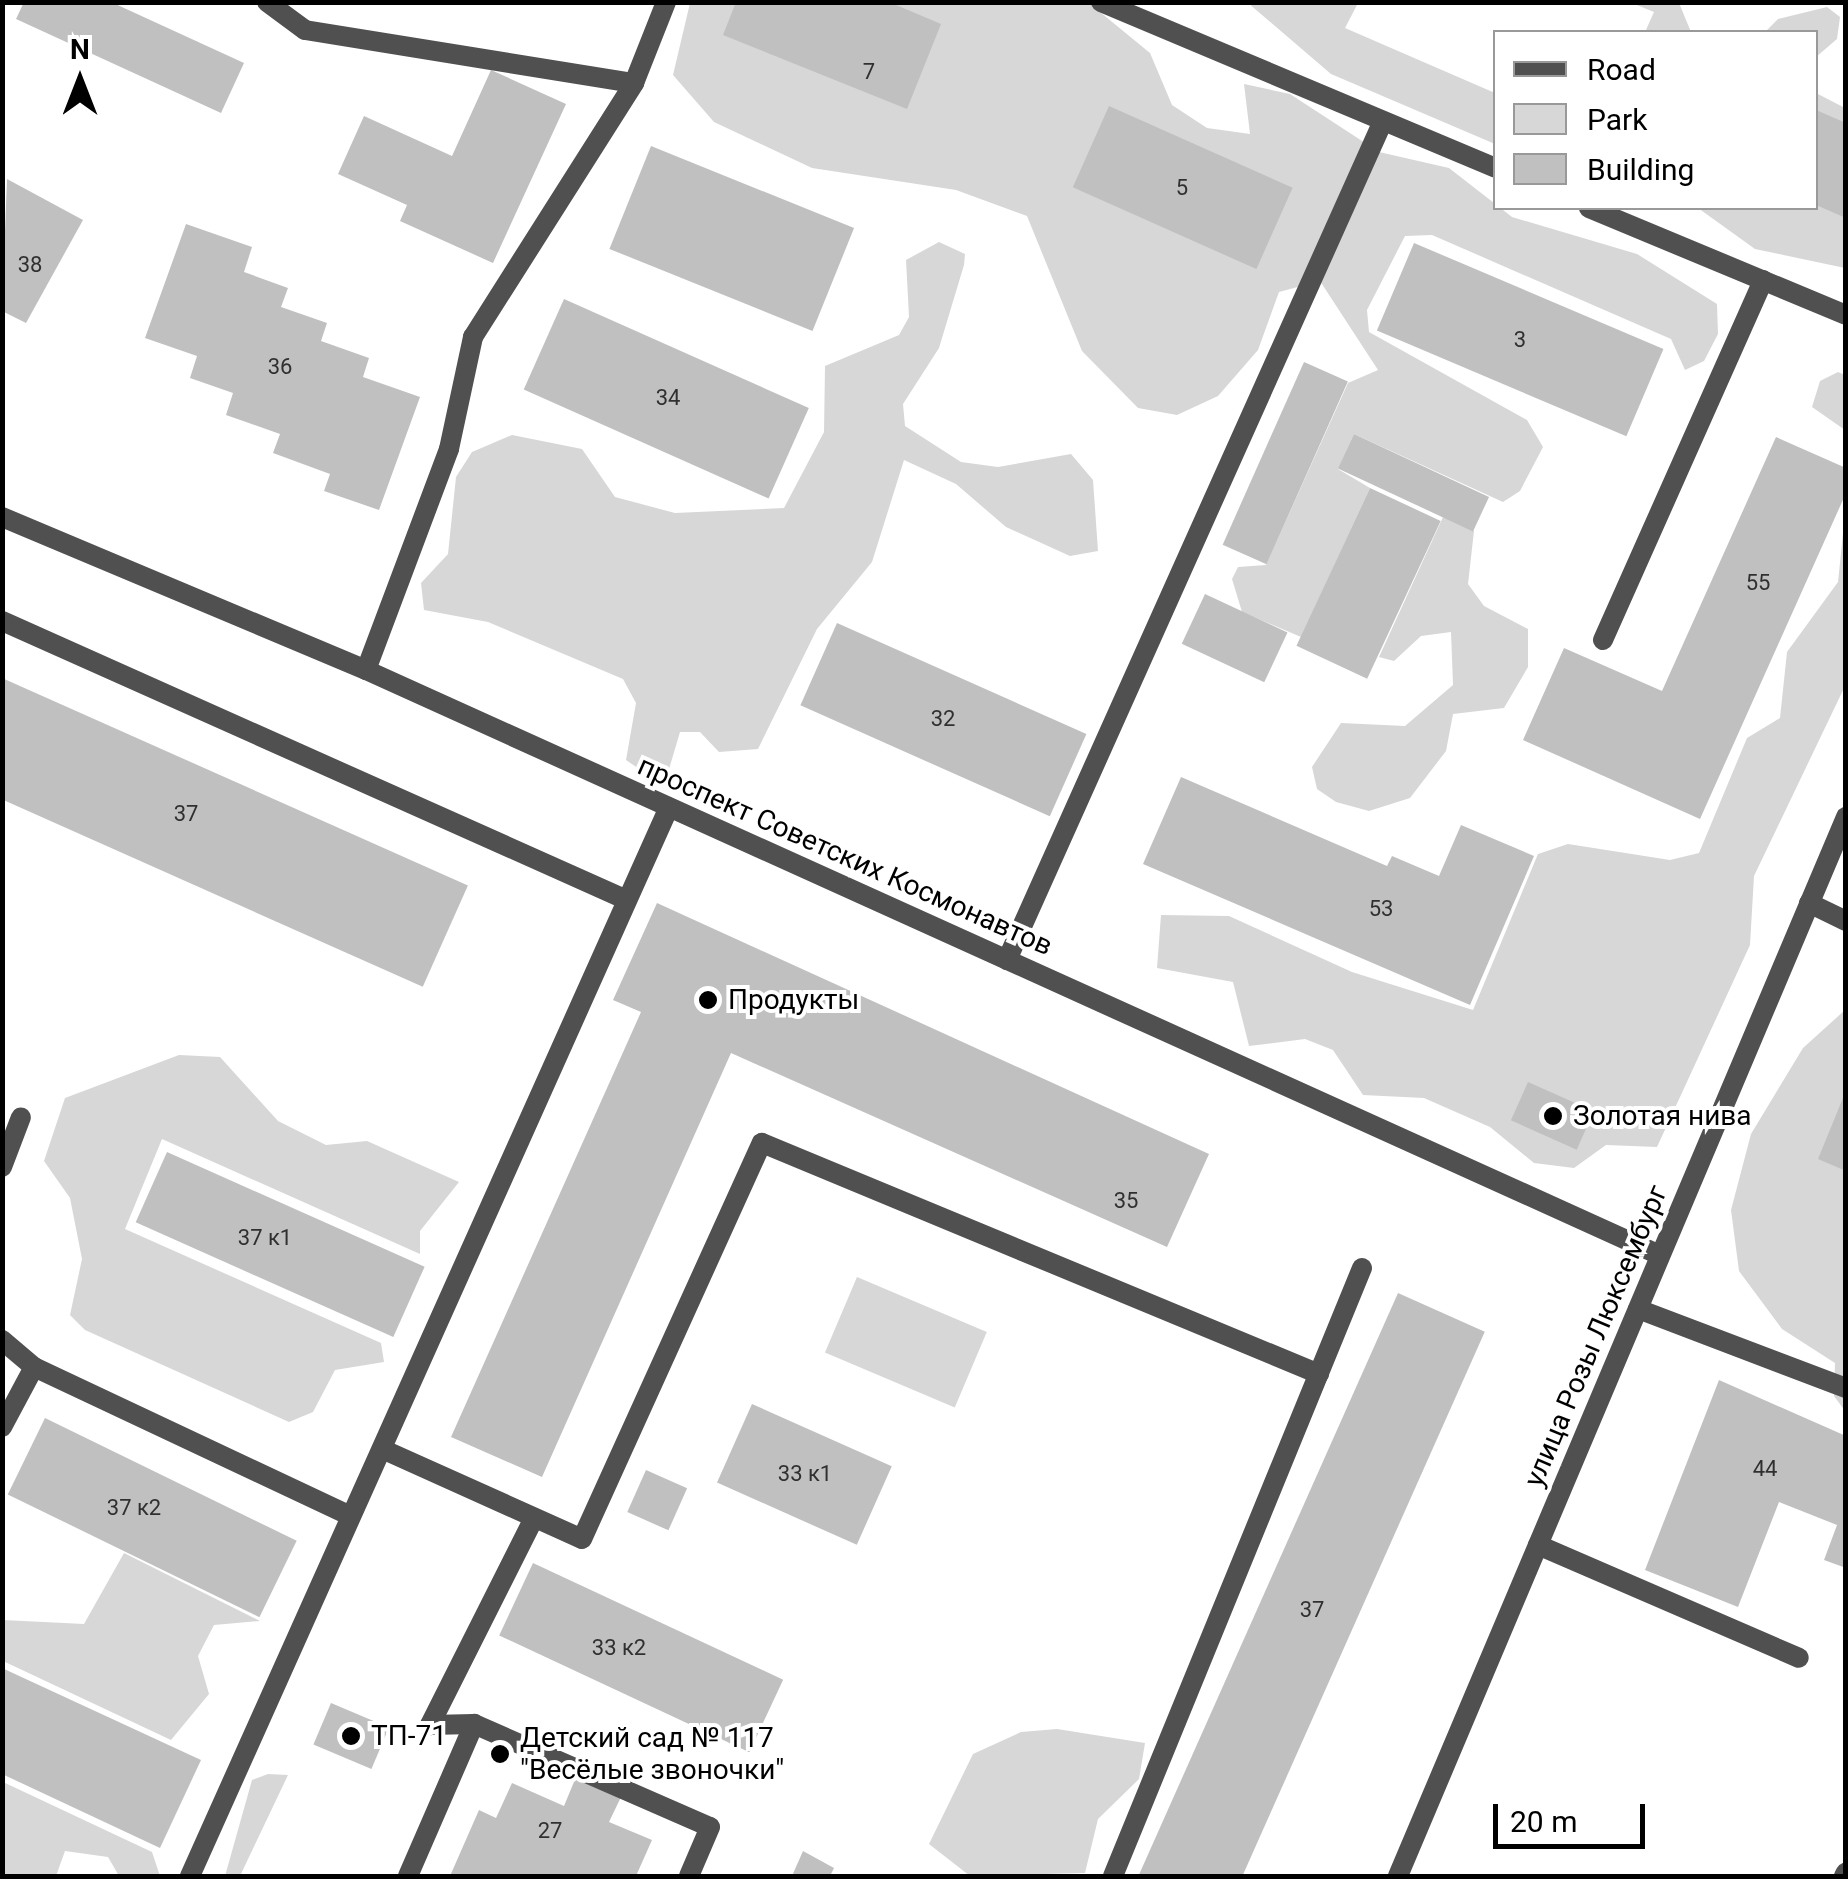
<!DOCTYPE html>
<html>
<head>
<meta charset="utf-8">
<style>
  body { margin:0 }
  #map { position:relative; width:1848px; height:1879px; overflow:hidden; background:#fff; font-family:Roboto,sans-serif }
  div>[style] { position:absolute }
  .green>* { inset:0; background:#d7d7d7; transform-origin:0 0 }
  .building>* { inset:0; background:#c0c0c0; transform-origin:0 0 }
  .lane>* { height:20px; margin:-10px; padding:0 10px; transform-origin:10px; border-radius:10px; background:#505050 }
  .street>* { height:20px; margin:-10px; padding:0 10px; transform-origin:10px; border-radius:10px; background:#505050 }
  .dots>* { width:28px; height:28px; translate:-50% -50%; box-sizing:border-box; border:5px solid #fff; border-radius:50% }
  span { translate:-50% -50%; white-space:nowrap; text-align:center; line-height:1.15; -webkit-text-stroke:8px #fff; paint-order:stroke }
  .number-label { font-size:22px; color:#303030 }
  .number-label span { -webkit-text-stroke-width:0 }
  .street-label { font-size:28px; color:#000 }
  .poi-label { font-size:28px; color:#000 }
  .left { translate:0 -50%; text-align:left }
  .frame { position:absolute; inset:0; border:5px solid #000; pointer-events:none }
  .legend { position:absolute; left:1493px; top:30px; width:325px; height:180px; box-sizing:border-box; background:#fff; border:2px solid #999; margin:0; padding:12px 18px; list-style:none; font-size:30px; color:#000 }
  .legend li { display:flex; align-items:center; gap:20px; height:50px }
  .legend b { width:50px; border:2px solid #999 }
  .north { position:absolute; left:30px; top:30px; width:100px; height:100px; -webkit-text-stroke:8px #fff; paint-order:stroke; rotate:0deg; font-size:28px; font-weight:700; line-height:40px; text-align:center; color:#000 }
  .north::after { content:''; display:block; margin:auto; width:35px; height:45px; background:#000; clip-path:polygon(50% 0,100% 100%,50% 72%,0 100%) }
  .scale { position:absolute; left:1493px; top:1804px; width:152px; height:45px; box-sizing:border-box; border:5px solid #000; border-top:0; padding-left:12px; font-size:30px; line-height:35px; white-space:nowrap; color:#000; -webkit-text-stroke:8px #fff; paint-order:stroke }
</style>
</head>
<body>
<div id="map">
  <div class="green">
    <div style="clip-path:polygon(690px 3px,1089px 3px,1150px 53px,1172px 105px,1207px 128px,1250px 134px,1244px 84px,1290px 94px,1379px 152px,1449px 168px,1512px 217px,1637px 254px,1717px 304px,1718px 334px,1704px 361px,1685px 370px,1671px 339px,1432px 235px,1405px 236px,1367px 310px,1369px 332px,1527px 420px,1543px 447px,1520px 491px,1503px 502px,1354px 434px,1338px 469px,1370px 488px,1301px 637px,1242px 612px,1232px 579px,1238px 567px,1266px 565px,1348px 383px,1378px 370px,1320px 281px,1279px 292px,1258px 350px,1218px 396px,1177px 415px,1138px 408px,1082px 351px,1027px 216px,956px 190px,812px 168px,714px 122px,673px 75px)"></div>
    <div style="clip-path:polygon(1248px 3px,1358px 3px,1345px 28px,1495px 93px,1495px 144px,1331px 74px)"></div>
    <div style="clip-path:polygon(1632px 3px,1679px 3px,1691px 32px,1645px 32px,1654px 12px)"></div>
    <div style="clip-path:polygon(1827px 7px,1840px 17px,1837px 39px,1816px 57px,1816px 32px,1765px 32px,1778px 19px)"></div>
    <div style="clip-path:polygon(1816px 93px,1845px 108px,1845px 268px,1755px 249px,1698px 208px,1816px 208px)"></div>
    <div style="clip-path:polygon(939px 242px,965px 254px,964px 265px,939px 348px,903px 404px,905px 426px,961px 462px,998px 467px,1071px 454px,1093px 480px,1098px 551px,1070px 556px,1006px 527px,956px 484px,904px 460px,872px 562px,817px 629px,758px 749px,719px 752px,700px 732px,680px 732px,664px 786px,626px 760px,636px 703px,623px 679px,488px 622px,424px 610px,421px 583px,448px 554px,456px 477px,472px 452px,512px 435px,582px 449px,615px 497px,675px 513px,784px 508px,824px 432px,825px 366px,899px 335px,909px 317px,906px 260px)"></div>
    <div style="clip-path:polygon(1838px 372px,1845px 375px,1845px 430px,1812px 407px,1820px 381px)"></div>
    <div style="clip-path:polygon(1845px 514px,1845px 686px,1754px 876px,1750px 945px,1657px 1147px,1606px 1145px,1574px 1168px,1534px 1163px,1490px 1127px,1424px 1098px,1363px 1095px,1333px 1050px,1305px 1039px,1249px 1046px,1233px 982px,1157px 968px,1161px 915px,1229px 916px,1352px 972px,1473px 1010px,1538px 854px,1568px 844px,1670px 860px,1699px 853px,1747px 738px,1780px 718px,1787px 652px,1838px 582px)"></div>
    <div style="clip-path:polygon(1443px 517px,1474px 531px,1468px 584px,1484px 606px,1528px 629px,1528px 667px,1504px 708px,1453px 714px,1446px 751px,1410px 798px,1369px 811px,1336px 802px,1317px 789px,1312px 767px,1341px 723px,1405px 726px,1453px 685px,1451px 632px,1421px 636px,1394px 661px,1379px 657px)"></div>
    <div style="clip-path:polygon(1845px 1010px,1845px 1411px,1834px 1396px,1835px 1363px,1782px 1329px,1739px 1271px,1731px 1210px,1751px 1134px,1803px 1048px)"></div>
    <div style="clip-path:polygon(179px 1055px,220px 1057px,278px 1121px,326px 1145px,367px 1141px,459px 1182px,420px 1231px,420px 1254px,162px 1139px,125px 1229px,381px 1343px,384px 1362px,335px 1370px,313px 1412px,289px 1422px,85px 1330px,70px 1315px,82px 1259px,70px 1198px,44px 1161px,65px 1098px)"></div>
    <div style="left:857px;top:1277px;width:141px;height:82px;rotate:23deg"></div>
    <div style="clip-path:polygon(124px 1553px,260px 1621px,214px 1625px,198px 1656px,209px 1694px,171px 1740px,3px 1661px,3px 1620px,84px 1624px)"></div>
    <div style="clip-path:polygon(1057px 1729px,1145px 1743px,1139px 1779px,1098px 1819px,1085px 1873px,970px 1876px,929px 1844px,973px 1754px,1021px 1732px)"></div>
    <div style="clip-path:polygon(268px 1774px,288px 1775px,240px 1876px,225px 1876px,252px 1780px)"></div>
    <div style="clip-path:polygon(3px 1782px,152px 1852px,160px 1876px,119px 1876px,108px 1857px,65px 1851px,56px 1876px,3px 1876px)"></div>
  </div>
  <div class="building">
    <div style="clip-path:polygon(24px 2px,111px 2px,244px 63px,221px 113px,16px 19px)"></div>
    <div style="clip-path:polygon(736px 2px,889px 2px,941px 24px,907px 109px,723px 35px)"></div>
    <div style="clip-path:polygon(491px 70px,566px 104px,493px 263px,400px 221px,407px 205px,338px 174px,364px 116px,452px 156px)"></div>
    <div style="left:1109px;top:106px;width:201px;height:89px;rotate:24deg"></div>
    <div style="clip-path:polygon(1816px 110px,1846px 123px,1846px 218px,1816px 205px)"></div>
    <div style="left:651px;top:146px;width:219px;height:111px;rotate:22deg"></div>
    <div style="clip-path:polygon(7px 179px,83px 220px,26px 323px,2px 311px)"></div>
    <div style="clip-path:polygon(186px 224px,252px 247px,244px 272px,288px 288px,281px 307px,327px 323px,321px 341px,369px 358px,363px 377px,420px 397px,379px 510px,324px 491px,330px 474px,273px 453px,280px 434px,226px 415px,233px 393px,190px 378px,197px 356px,145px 338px)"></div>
    <div style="left:1414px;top:243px;width:271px;height:95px;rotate:23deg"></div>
    <div style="left:564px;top:299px;width:268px;height:99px;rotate:24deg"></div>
    <div style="left:1304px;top:362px;width:48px;height:200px;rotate:24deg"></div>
    <div style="left:1354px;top:434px;width:149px;height:38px;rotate:25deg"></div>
    <div style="clip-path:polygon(1776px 437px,1846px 468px,1846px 493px,1700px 819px,1523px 740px,1564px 648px,1662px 691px)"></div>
    <div style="left:1370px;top:488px;width:78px;height:174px;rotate:25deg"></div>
    <div style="left:1205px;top:594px;width:91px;height:55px;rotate:25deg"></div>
    <div style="left:837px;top:623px;width:273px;height:90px;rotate:24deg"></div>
    <div style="left:2px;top:678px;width:510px;height:111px;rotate:24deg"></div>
    <div style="clip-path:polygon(1181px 777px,1387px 866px,1392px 856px,1439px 876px,1461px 825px,1534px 856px,1470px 1005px,1143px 864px)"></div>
    <div style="clip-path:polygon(657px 903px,1209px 1154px,1167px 1247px,731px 1053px,542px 1477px,451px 1437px,641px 1012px,613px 1000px)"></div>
    <div style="left:1528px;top:1082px;width:72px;height:42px;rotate:24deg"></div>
    <div style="clip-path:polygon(1845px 1093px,1846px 1093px,1846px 1171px,1818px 1159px)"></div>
    <div style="left:167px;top:1152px;width:282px;height:77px;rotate:24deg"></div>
    <div style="left:1398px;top:1293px;width:95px;height:636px;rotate:24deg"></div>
    <div style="clip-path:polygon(1719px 1380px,1846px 1436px,1846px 1568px,1824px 1560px,1837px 1525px,1779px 1502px,1738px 1607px,1645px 1570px)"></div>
    <div style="left:752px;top:1404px;width:153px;height:86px;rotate:24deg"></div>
    <div style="left:45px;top:1418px;width:280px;height:85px;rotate:26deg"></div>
    <div style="left:646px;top:1470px;width:45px;height:46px;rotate:24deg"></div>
    <div style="left:533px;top:1563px;width:276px;height:80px;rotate:25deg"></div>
    <div style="clip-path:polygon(2px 1668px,201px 1760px,160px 1848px,2px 1774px)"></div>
    <div style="left:331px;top:1703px;width:63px;height:45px;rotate:23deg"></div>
    <div style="clip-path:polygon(576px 1777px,621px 1797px,609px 1822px,652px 1840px,636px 1876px,450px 1876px,479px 1810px,496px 1818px,512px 1783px,564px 1806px)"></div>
    <div style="clip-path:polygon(803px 1851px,834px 1868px,830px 1876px,792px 1876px)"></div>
  </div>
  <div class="lane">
    <div style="left:267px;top:2px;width:47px;rotate:36.4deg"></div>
    <div style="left:305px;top:30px;width:333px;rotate:9.2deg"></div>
    <div style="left:2px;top:621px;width:684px;rotate:24.06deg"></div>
    <div style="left:1603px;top:640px;width:394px;rotate:-66deg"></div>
    <div style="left:366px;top:670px;width:236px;rotate:-69.4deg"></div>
    <div style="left:449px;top:449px;width:115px;rotate:-77.9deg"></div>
    <div style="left:473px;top:337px;width:301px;rotate:-57.6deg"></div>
    <div style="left:634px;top:83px;width:87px;rotate:-68.4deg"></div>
    <div style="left:1809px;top:903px;width:41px;rotate:25.9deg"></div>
    <div style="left:1007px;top:960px;width:919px;rotate:-65.86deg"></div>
    <div style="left:2px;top:1167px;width:53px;rotate:-69.2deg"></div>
    <div style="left:1638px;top:1309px;width:222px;rotate:20.8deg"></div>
    <div style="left:2px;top:1340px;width:42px;rotate:40.2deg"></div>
    <div style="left:34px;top:1367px;width:350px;rotate:25.2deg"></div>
    <div style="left:2px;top:1427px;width:68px;rotate:-61.9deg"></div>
    <div style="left:382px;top:1449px;width:219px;rotate:24.2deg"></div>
    <div style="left:582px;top:1539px;width:435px;rotate:-65.6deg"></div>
    <div style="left:762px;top:1143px;width:603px;rotate:22.52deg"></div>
    <div style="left:534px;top:1518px;width:232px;rotate:116.7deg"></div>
    <div style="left:430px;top:1725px;width:44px;rotate:-1.3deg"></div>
    <div style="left:474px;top:1724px;width:257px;rotate:23.6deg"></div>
    <div style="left:710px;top:1827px;width:53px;rotate:113.2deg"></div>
    <div style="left:1538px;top:1545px;width:284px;rotate:23.4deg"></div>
    <div style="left:190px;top:1876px;width:1171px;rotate:-65.86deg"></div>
    <div style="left:408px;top:1876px;width:166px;rotate:-66.5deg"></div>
    <div style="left:1113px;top:1876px;width:657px;rotate:-67.73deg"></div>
    <div style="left:1844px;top:1876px;width:4px;rotate:-63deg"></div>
  </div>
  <div class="street">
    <div style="left:1101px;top:2px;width:428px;rotate:22.8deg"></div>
    <div style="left:1589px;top:208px;width:278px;rotate:22.6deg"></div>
    <div style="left:2px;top:517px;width:395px;rotate:22.8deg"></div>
    <div style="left:366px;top:670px;width:1420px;rotate:24.33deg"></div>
    <div style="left:1398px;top:1876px;width:1150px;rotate:-67.07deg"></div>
  </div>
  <div class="dots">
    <div style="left:708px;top:1000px;background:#000"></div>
    <div style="left:1553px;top:1116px;background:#000"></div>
    <div style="left:351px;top:1736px;background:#000"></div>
    <div style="left:500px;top:1754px;background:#000"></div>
  </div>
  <div class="number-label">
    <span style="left:869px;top:72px">7</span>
    <span style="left:1182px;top:188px">5</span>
    <span style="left:30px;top:265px">38</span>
    <span style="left:1520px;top:340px">3</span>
    <span style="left:280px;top:367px">36</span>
    <span style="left:668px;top:398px">34</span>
    <span style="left:1758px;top:583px">55</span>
    <span style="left:943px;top:719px">32</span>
    <span style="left:186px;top:814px">37</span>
    <span style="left:1381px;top:909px">53</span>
    <span style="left:1126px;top:1201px">35</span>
    <span style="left:265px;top:1238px">37 к1</span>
    <span style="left:1765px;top:1469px">44</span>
    <span style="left:805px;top:1474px">33 к1</span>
    <span style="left:134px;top:1508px">37 к2</span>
    <span style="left:1312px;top:1610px">37</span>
    <span style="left:619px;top:1648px">33 к2</span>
    <span style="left:550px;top:1831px">27</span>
  </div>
  <div class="street-label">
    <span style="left:845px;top:856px;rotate:24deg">проспект Советских Космонавтов</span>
    <span style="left:1596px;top:1336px;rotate:-67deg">улица Розы Люксембург</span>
  </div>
  <div class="poi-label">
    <span class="left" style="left:728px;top:1000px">Продукты</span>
    <span class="left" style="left:1573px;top:1116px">Золотая нива</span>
    <span class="left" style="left:371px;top:1736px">ТП-71</span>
    <span class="left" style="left:520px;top:1754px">Детский сад № 117<br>"Весёлые звоночки"</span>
  </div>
  <div class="frame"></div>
  <ul class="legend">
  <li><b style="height:12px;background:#505050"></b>Road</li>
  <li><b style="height:28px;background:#d7d7d7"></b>Park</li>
  <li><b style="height:28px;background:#c0c0c0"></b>Building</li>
  </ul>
  <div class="north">N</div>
  <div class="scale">20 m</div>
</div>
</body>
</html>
